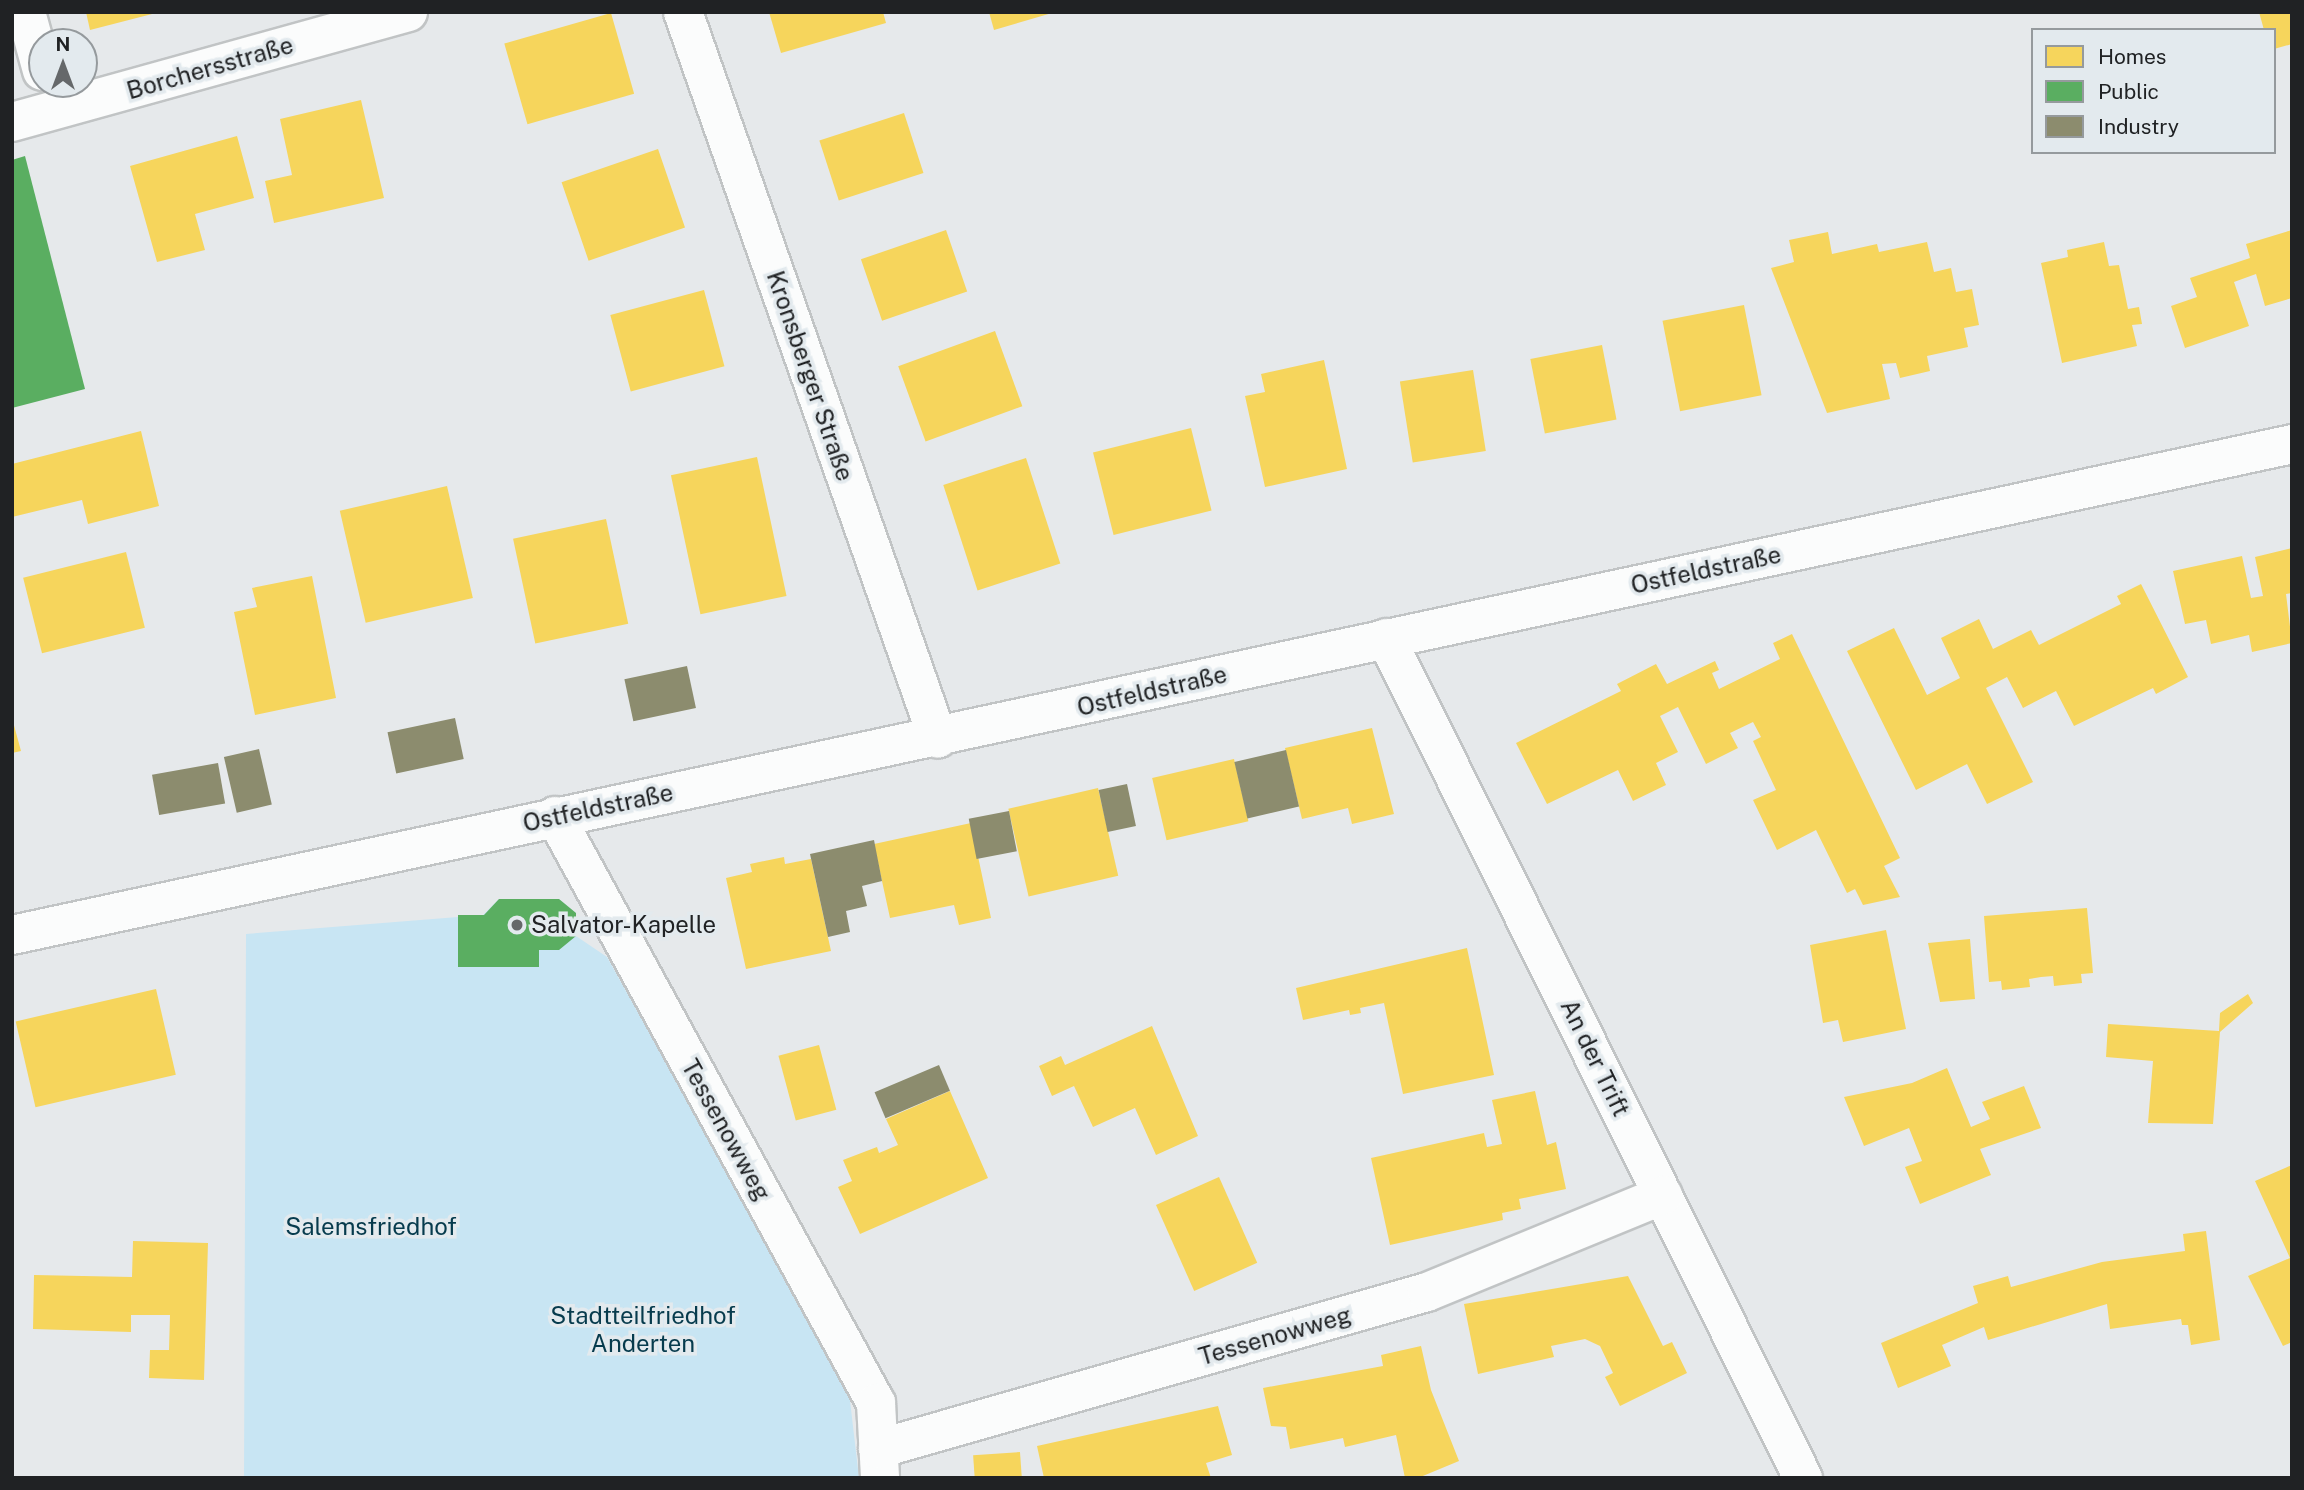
<!DOCTYPE html>
<html>
<head>
<meta charset="utf-8">
<style>
  body { margin:0 }
  #map { position:relative; width:2304px; height:1490px; overflow:hidden; background:#e6e9eb; font-family:"Public Sans",sans-serif }
  div>[style] { position:absolute }
  .green>* { inset:0; background:#c8e5f3 }
  .homes>* { inset:0; background:#f6d55c; transform-origin:0 0 }
  .public>* { inset:0; background:#5aae61 }
  .industry>* { inset:0; background:#8c8c6e; transform-origin:0 0 }
  .roads { filter:drop-shadow(2px 0 #c1c4c5) drop-shadow(-2px 0 #c1c4c5) drop-shadow(0 2px #c1c4c5) drop-shadow(0 -2px #c1c4c5) }
  .minor>* { height:38px; margin:-19px; padding:0 19px; transform-origin:19px; border-radius:19px; background:#fbfcfc }
  .dots>* { width:19px; height:19px; translate:-50% -50%; box-sizing:border-box; border:4px solid #e3eaee; border-radius:50% }
  span { translate:-50% -50%; white-space:nowrap; text-align:center; line-height:1.15; -webkit-text-stroke:7px #e3eaee; paint-order:stroke }
  .street-label { font-size:24px; color:#202224 }
  .poi-label { font-size:24px; color:#202224 }
  .left { translate:0 -50%; text-align:left }
  .park-label { font-size:24px; color:#073b4d }
  .frame { position:absolute; inset:0; border:14px solid #202224; pointer-events:none }
  .legend { position:absolute; left:2031px; top:28px; width:245px; height:126px; box-sizing:border-box; background:#e3eaee; border:2px solid #959a9d; margin:0; padding:9px 12px; list-style:none; font-size:21px; color:#202224 }
  .legend li { display:flex; align-items:center; gap:14px; height:35px }
  .legend b { width:35px; border:2px solid #959a9d }
  .north { position:absolute; left:28px; top:28px; width:70px; height:70px; box-sizing:border-box; background:#e3eaee; border:2px solid #959a9d; border-radius:50%; rotate:0deg; font-size:19px; font-weight:700; line-height:28px; text-align:center; color:#202224 }
  .north::after { content:''; display:block; margin:auto; width:24px; height:32px; background:#65686a; clip-path:polygon(50% 0,100% 100%,50% 72%,0 100%) }
</style>
</head>
<body>
<div id="map">
  <div class="green">
    <div style="clip-path:polygon(499px 899px,559px 899px,576px 913px,576px 936px,607px 957px,849px 1392px,859px 1478px,244px 1478px,246px 934px,483px 915px)"></div>
  </div>
  <div class="homes">
    <div style="clip-path:polygon(86px 12px,156px 12px,156px 13px,90px 30px)"></div>
    <div style="clip-path:polygon(769px 12px,883px 12px,886px 23px,781px 53px)"></div>
    <div style="clip-path:polygon(989px 12px,1052px 12px,1052px 13px,994px 30px)"></div>
    <div style="clip-path:polygon(2259px 12px,2292px 12px,2292px 44px,2274px 49px,2274px 30px,2264px 30px)"></div>
    <div style="left:611px;top:13px;width:84px;height:111px;rotate:74deg"></div>
    <div style="clip-path:polygon(361px 100px,384px 198px,274px 223px,265px 181px,292px 175px,280px 119px)"></div>
    <div style="left:904px;top:113px;width:63px;height:89px;rotate:72deg"></div>
    <div style="clip-path:polygon(237px 136px,254px 198px,195px 214px,205px 250px,157px 262px,130px 166px)"></div>
    <div style="left:658px;top:149px;width:83px;height:102px;rotate:71deg"></div>
    <div style="left:946px;top:230px;width:65px;height:90px;rotate:71deg"></div>
    <div style="clip-path:polygon(2292px 230px,2292px 298px,2265px 306px,2256px 274px,2234px 282px,2249px 326px,2185px 348px,2171px 306px,2197px 297px,2190px 278px,2250px 258px,2246px 244px)"></div>
    <div style="clip-path:polygon(1828px 232px,1832px 254px,1877px 244px,1879px 252px,1927px 242px,1934px 272px,1951px 268px,1956px 292px,1972px 289px,1979px 325px,1964px 328px,1968px 347px,1927px 356px,1930px 371px,1900px 378px,1896px 363px,1882px 364px,1890px 399px,1827px 413px,1771px 268px,1794px 262px,1789px 240px)"></div>
    <div style="clip-path:polygon(2104px 242px,2109px 266px,2119px 265px,2128px 309px,2139px 307px,2142px 324px,2132px 325px,2137px 346px,2062px 363px,2041px 263px,2068px 257px,2067px 250px)"></div>
    <div style="left:704px;top:290px;width:79px;height:97px;rotate:75deg"></div>
    <div style="left:1744px;top:305px;width:92px;height:83px;rotate:79deg"></div>
    <div style="left:995px;top:331px;width:80px;height:103px;rotate:70deg"></div>
    <div style="left:1602px;top:345px;width:76px;height:73px;rotate:79deg"></div>
    <div style="clip-path:polygon(1324px 360px,1347px 469px,1265px 487px,1245px 396px,1265px 392px,1261px 374px)"></div>
    <div style="left:1473px;top:370px;width:82px;height:74px;rotate:81deg"></div>
    <div style="left:1191px;top:428px;width:85px;height:101px;rotate:76deg"></div>
    <div style="clip-path:polygon(141px 431px,159px 506px,88px 524px,82px 500px,12px 517px,12px 464px)"></div>
    <div style="left:757px;top:457px;width:142px;height:88px;rotate:78deg"></div>
    <div style="left:1026px;top:458px;width:111px;height:87px;rotate:72deg"></div>
    <div style="left:447px;top:486px;width:115px;height:110px;rotate:77deg"></div>
    <div style="left:606px;top:519px;width:107px;height:95px;rotate:78deg"></div>
    <div style="clip-path:polygon(2292px 548px,2292px 593px,2286px 594px,2292px 643px,2252px 652px,2249px 635px,2211px 644px,2206px 620px,2185px 624px,2173px 571px,2242px 556px,2251px 598px,2263px 596px,2255px 557px)"></div>
    <div style="left:126px;top:552px;width:78px;height:106px;rotate:76deg"></div>
    <div style="clip-path:polygon(312px 576px,336px 698px,255px 715px,234px 612px,257px 607px,252px 588px)"></div>
    <div style="clip-path:polygon(2141px 584px,2188px 677px,2156px 694px,2153px 688px,2074px 726px,2056px 691px,2023px 708px,2007px 677px,1986px 688px,2033px 782px,1987px 804px,1967px 764px,1916px 790px,1847px 651px,1894px 628px,1927px 695px,1960px 678px,1941px 638px,1979px 619px,1993px 649px,2031px 630px,2039px 645px,2121px 604px,2117px 596px)"></div>
    <div style="clip-path:polygon(1792px 634px,1900px 858px,1884px 866px,1900px 897px,1863px 905px,1855px 889px,1847px 893px,1816px 830px,1777px 850px,1753px 800px,1776px 790px,1753px 741px,1761px 737px,1753px 722px,1730px 733px,1738px 748px,1706px 764px,1678px 707px,1660px 716px,1678px 752px,1656px 763px,1666px 785px,1633px 801px,1618px 770px,1547px 804px,1516px 743px,1621px 691px,1617px 684px,1656px 664px,1667px 684px,1715px 661px,1719px 670px,1712px 673px,1719px 689px,1780px 659px,1773px 643px)"></div>
    <div style="clip-path:polygon(12px 718px,21px 751px,12px 753px)"></div>
    <div style="clip-path:polygon(1372px 728px,1394px 814px,1352px 824px,1348px 808px,1302px 819px,1285px 748px)"></div>
    <div style="left:1234px;top:759px;width:64px;height:84px;rotate:77deg"></div>
    <div style="left:1098px;top:788px;width:90px;height:92px;rotate:77deg"></div>
    <div style="clip-path:polygon(971px 823px,991px 918px,959px 925px,954px 905px,890px 918px,874px 844px)"></div>
    <div style="clip-path:polygon(784px 857px,785px 864px,811px 859px,831px 951px,746px 969px,726px 878px,752px 872px,750px 864px)"></div>
    <div style="clip-path:polygon(2087px 908px,2093px 973px,2081px 974px,2082px 983px,2054px 986px,2053px 976px,2041px 977px,2029px 979px,2030px 987px,2002px 990px,2001px 981px,1989px 982px,1984px 916px)"></div>
    <div style="clip-path:polygon(1886px 930px,1906px 1029px,1843px 1042px,1838px 1020px,1823px 1023px,1810px 945px)"></div>
    <div style="clip-path:polygon(1970px 939px,1975px 999px,1940px 1002px,1928px 943px)"></div>
    <div style="clip-path:polygon(1467px 948px,1494px 1075px,1403px 1094px,1384px 1003px,1360px 1008px,1361px 1013px,1350px 1015px,1349px 1010px,1303px 1020px,1296px 988px)"></div>
    <div style="left:156px;top:989px;width:88px;height:144px;rotate:77deg"></div>
    <div style="clip-path:polygon(2248px 994px,2253px 1003px,2220px 1032px,2213px 1124px,2148px 1123px,2153px 1061px,2106px 1057px,2108px 1024px,2219px 1031px,2220px 1013px)"></div>
    <div style="clip-path:polygon(1152px 1026px,1198px 1136px,1156px 1155px,1135px 1108px,1093px 1127px,1074px 1086px,1052px 1096px,1039px 1066px,1061px 1056px,1065px 1065px)"></div>
    <div style="left:819px;top:1045px;width:67px;height:42px;rotate:75deg"></div>
    <div style="clip-path:polygon(1947px 1068px,1971px 1127px,1990px 1119px,1982px 1102px,2024px 1086px,2041px 1128px,1980px 1149px,1991px 1175px,1920px 1204px,1905px 1167px,1922px 1161px,1909px 1128px,1864px 1146px,1844px 1097px,1912px 1083px)"></div>
    <div style="clip-path:polygon(950px 1091px,988px 1178px,860px 1234px,838px 1187px,852px 1181px,843px 1160px,877px 1147px,879px 1153px,898px 1145px,886px 1119px)"></div>
    <div style="clip-path:polygon(1535px 1091px,1547px 1145px,1556px 1142px,1566px 1189px,1519px 1199px,1521px 1209px,1502px 1213px,1503px 1220px,1390px 1245px,1371px 1158px,1484px 1133px,1487px 1147px,1502px 1144px,1492px 1100px)"></div>
    <div style="clip-path:polygon(2292px 1165px,2292px 1342px,2283px 1346px,2248px 1276px,2290px 1258px,2255px 1181px)"></div>
    <div style="left:1219px;top:1177px;width:94px;height:69px;rotate:66deg"></div>
    <div style="clip-path:polygon(2206px 1231px,2220px 1340px,2191px 1345px,2188px 1325px,2182px 1325px,2181px 1319px,2110px 1329px,2107px 1304px,1988px 1340px,1984px 1327px,1942px 1345px,1951px 1366px,1898px 1388px,1881px 1343px,1978px 1303px,1973px 1286px,2008px 1276px,2011px 1287px,2102px 1262px,2185px 1251px,2183px 1234px)"></div>
    <div style="clip-path:polygon(133px 1241px,208px 1243px,204px 1380px,149px 1378px,150px 1350px,169px 1350px,170px 1315px,131px 1315px,131px 1332px,33px 1329px,34px 1275px,132px 1277px)"></div>
    <div style="clip-path:polygon(1628px 1276px,1663px 1346px,1672px 1342px,1687px 1373px,1620px 1406px,1605px 1377px,1613px 1373px,1600px 1346px,1585px 1339px,1551px 1346px,1554px 1357px,1478px 1374px,1464px 1304px)"></div>
    <div style="clip-path:polygon(1421px 1346px,1431px 1390px,1459px 1461px,1418px 1478px,1405px 1478px,1396px 1435px,1345px 1447px,1343px 1438px,1290px 1449px,1286px 1427px,1271px 1426px,1263px 1388px,1383px 1366px,1381px 1355px)"></div>
    <div style="clip-path:polygon(1218px 1406px,1232px 1455px,1206px 1463px,1211px 1478px,1044px 1478px,1037px 1446px)"></div>
    <div style="left:1020px;top:1452px;width:26px;height:47px;rotate:86deg"></div>
  </div>
  <div class="public">
    <div style="clip-path:polygon(25px 156px,85px 389px,12px 408px,12px 160px)"></div>
    <div style="clip-path:polygon(499px 899px,559px 899px,576px 913px,576px 936px,559px 950px,539px 950px,539px 967px,458px 967px,458px 915px,484px 915px)"></div>
  </div>
  <div class="industry">
    <div style="left:687px;top:666px;width:43px;height:64px;rotate:78deg"></div>
    <div style="left:455px;top:718px;width:42px;height:69px;rotate:78deg"></div>
    <div style="left:259px;top:749px;width:57px;height:36px;rotate:77deg"></div>
    <div style="left:1286px;top:750px;width:58px;height:53px;rotate:77deg"></div>
    <div style="left:218px;top:763px;width:41px;height:67px;rotate:80deg"></div>
    <div style="left:1127px;top:784px;width:43px;height:29px;rotate:78deg"></div>
    <div style="left:1009px;top:811px;width:41px;height:41px;rotate:79deg"></div>
    <div style="clip-path:polygon(874px 840px,882px 881px,862px 886px,867px 906px,846px 911px,850px 932px,828px 937px,810px 854px)"></div>
    <div style="left:939px;top:1065px;width:28px;height:70px;rotate:67deg"></div>
  </div>
  <div class="roads">
    <div class="minor">
      <div style="left:26px;top:12px;width:61px;rotate:74.8deg"></div>
      <div style="left:683px;top:12px;width:770px;rotate:70.67deg"></div>
      <div style="left:12px;top:122px;width:411px;rotate:-15.5deg"></div>
      <div style="left:1386px;top:638px;width:938px;rotate:63.6deg"></div>
      <div style="left:555px;top:816px;width:669px;rotate:61.33deg"></div>
      <div style="left:876px;top:1403px;width:75px;rotate:86.9deg"></div>
      <div style="left:12px;top:935px;width:2332px;rotate:-12.15deg"></div>
      <div style="left:878px;top:1449px;width:571px;rotate:-15.96deg"></div>
      <div style="left:1427px;top:1292px;width:255px;rotate:-22.3deg"></div>
    </div>
  </div>
  <div class="dots">
    <div style="left:517px;top:925px;background:#65686a"></div>
  </div>
  <div class="street-label">
    <span style="left:210px;top:68px;rotate:-16deg">Borchersstraße</span>
    <span style="left:810px;top:376px;rotate:71deg">Kronsberger Straße</span>
    <span style="left:1706px;top:570px;rotate:-12deg">Ostfeldstraße</span>
    <span style="left:1152px;top:691px;rotate:-13deg">Ostfeldstraße</span>
    <span style="left:598px;top:808px;rotate:-12deg">Ostfeldstraße</span>
    <span style="left:1595px;top:1058px;rotate:64deg">An der Trift</span>
    <span style="left:726px;top:1130px;rotate:61deg">Tessenowweg</span>
    <span style="left:1275px;top:1336px;rotate:-16deg">Tessenowweg</span>
  </div>
  <div class="poi-label">
    <span class="left" style="left:531px;top:925px">Salvator-Kapelle</span>
  </div>
  <div class="park-label">
    <span style="left:371px;top:1227px">Salemsfriedhof</span>
    <span style="left:643px;top:1330px">Stadtteilfriedhof<br>Anderten</span>
  </div>
  <div class="frame"></div>
  <ul class="legend">
  <li><b style="height:19px;background:#f6d55c"></b>Homes</li>
  <li><b style="height:19px;background:#5aae61"></b>Public</li>
  <li><b style="height:19px;background:#8c8c6e"></b>Industry</li>
  </ul>
  <div class="north">N</div>
</div>
</body>
</html>
